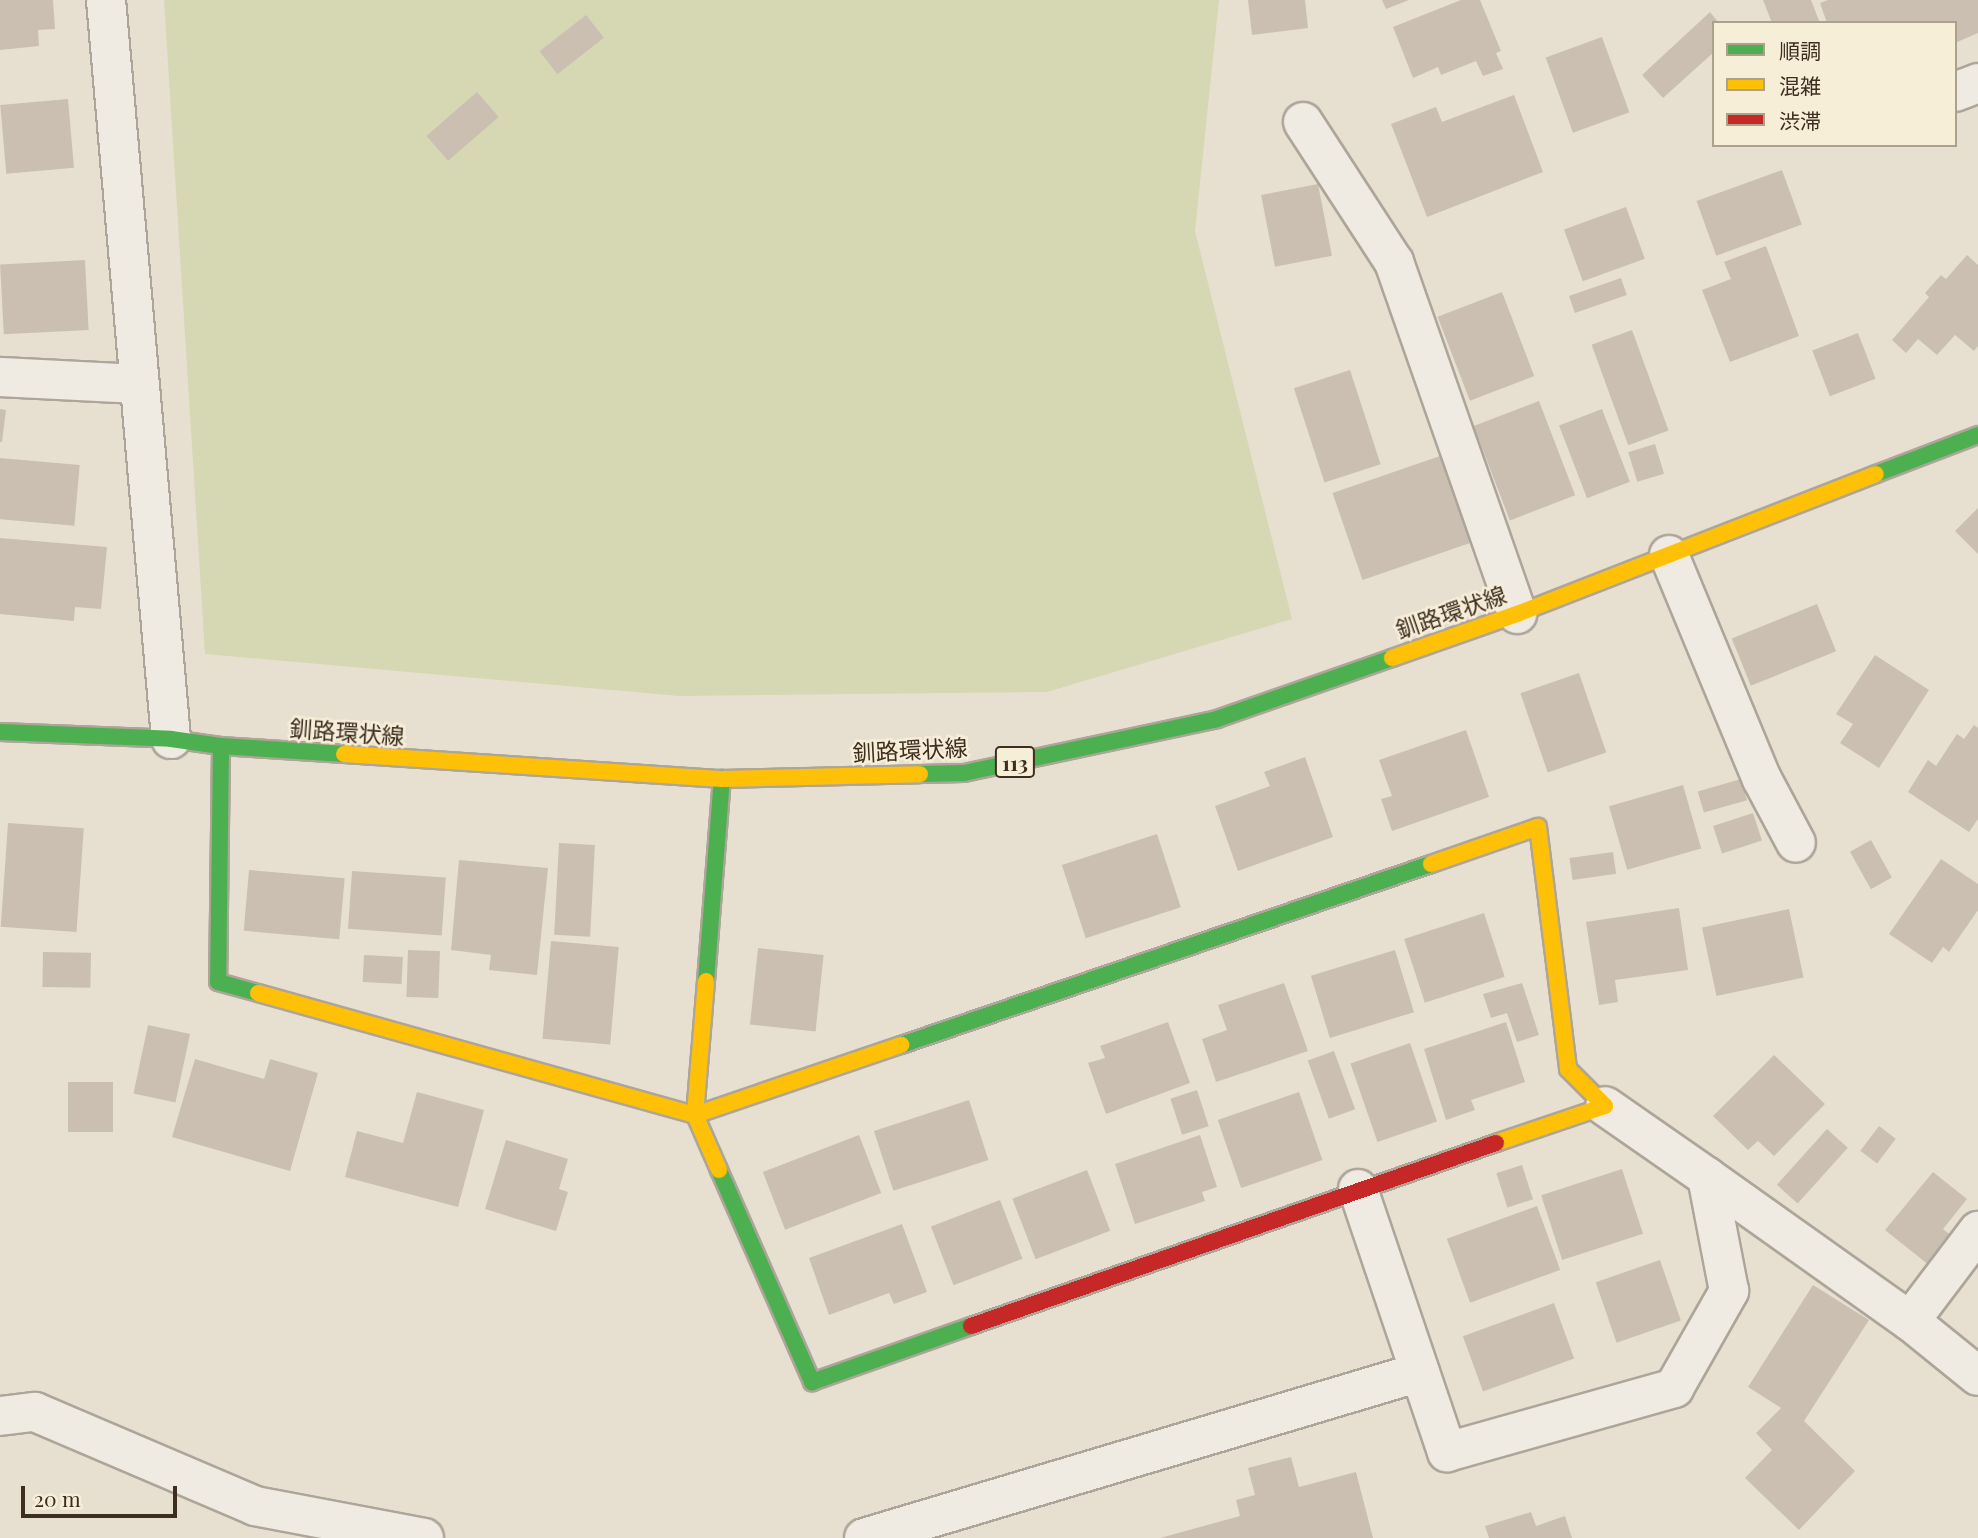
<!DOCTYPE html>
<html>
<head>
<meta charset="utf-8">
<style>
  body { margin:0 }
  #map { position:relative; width:1978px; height:1538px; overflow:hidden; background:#e7e0d1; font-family:"Playfair Display","Noto Sans JP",serif }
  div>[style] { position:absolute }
  .green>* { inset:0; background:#d6d7b3 }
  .building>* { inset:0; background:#cbbfb2; transform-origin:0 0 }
  .roads { filter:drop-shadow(2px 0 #ada599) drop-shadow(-2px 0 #ada599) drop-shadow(0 2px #ada599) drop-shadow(0 -2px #ada599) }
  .street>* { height:38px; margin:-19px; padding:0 19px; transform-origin:19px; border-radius:19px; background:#efebe3 }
  .fast>* { height:16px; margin:-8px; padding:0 8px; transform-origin:8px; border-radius:8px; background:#4caf50 }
  .slow>* { height:16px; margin:-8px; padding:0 8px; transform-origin:8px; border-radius:8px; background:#ffc107 }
  .jam>* { height:16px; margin:-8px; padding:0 8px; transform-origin:8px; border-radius:8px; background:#c62828 }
  span { translate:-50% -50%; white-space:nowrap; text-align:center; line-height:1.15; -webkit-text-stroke:5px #f7eed8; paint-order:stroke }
  .shield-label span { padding:2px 5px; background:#f7eed8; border:2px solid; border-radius:5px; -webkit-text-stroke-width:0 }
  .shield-label { font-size:21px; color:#3d2e20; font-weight:700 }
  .street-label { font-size:23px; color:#3d2e20 }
  .legend { position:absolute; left:1712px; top:21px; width:245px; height:126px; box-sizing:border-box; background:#f7eed8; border:2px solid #ada18e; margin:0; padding:9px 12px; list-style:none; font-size:21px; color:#3d2e20 }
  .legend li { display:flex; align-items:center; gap:14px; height:35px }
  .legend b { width:35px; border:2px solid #ada18e }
  .scale { position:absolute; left:21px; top:1486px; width:156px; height:32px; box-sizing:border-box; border:4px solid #3d2e20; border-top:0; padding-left:9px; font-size:21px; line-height:24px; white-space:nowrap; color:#3d2e20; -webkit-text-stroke:5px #f7eed8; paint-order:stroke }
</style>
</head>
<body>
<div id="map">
  <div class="green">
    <div style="clip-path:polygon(164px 0,1219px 0,1195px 231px,1292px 619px,1047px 692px,679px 696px,205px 654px)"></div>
  </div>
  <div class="building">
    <div style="clip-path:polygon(0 0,53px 0,55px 29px,38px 30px,39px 46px,0 50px)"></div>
    <div style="clip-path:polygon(1248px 0,1305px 0,1308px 28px,1252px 35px)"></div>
    <div style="clip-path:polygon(1382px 0,1409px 0,1386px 9px)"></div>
    <div style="clip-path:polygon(1461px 0,1480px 0,1501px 51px,1496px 53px,1503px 69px,1483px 76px,1476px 61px,1441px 75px,1438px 67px,1413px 78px,1393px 27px)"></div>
    <div style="clip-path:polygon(1763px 0,1811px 0,1820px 23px,1772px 23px)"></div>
    <div style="clip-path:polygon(1828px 0,1978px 0,1978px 33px,1955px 43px,1955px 23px,1827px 23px,1820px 3px)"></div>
    <div style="clip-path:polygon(1710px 12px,1719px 23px,1714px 23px,1714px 52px,1663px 98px,1642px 75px)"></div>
    <div style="left:586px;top:15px;width:29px;height:59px;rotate:52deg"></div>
    <div style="left:1602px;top:37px;width:80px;height:60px;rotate:70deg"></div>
    <div style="left:477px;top:92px;width:33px;height:67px;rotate:49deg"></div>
    <div style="clip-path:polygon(1514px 95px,1543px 172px,1427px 217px,1391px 124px,1436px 107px,1442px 122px)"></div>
    <div style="left:68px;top:99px;width:69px;height:68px;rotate:85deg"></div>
    <div style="left:1782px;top:170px;width:58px;height:91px;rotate:70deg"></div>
    <div style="left:1318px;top:184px;width:73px;height:58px;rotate:79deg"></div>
    <div style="left:1626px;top:207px;width:55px;height:66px;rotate:70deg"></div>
    <div style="clip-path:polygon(1766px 246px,1799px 336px,1730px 362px,1702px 290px,1731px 279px,1724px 262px)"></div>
    <div style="clip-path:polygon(1967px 255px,1978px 265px,1978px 346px,1974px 351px,1955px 335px,1937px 355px,1918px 339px,1906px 353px,1892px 340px,1929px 297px,1925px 293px,1941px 275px,1946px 279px)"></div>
    <div style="left:85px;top:260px;width:70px;height:85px;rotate:87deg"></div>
    <div style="left:1621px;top:278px;width:18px;height:55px;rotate:71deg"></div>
    <div style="left:1502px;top:292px;width:90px;height:69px;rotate:69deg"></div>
    <div style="left:1632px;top:330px;width:107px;height:43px;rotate:70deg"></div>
    <div style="left:1858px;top:333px;width:49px;height:49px;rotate:69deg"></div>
    <div style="left:1350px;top:370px;width:99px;height:59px;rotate:72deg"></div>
    <div style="left:1539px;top:401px;width:101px;height:70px;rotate:69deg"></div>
    <div style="clip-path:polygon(0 409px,6px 410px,2px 442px,0 442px)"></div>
    <div style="left:1602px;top:409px;width:78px;height:46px;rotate:69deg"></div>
    <div style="left:1655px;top:444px;width:31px;height:28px;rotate:73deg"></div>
    <div style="left:1446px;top:454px;width:92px;height:120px;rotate:71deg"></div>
    <div style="left:0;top:458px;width:80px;height:61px;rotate:5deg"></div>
    <div style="clip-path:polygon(1978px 508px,1978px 554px,1955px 531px)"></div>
    <div style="clip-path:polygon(0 538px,107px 547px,101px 609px,75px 607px,74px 621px,0 614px)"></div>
    <div style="left:1817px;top:604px;width:51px;height:92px;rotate:68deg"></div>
    <div style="clip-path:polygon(1875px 655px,1929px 690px,1879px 768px,1840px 743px,1853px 724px,1836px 714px)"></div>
    <div style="left:1579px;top:673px;width:84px;height:62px;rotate:71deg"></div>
    <div style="clip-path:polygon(1974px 725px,1978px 728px,1978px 819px,1969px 832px,1908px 792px,1928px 760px,1936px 766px,1957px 734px,1964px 739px)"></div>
    <div style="clip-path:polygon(1466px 730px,1489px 797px,1392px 831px,1381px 799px,1392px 796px,1379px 760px)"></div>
    <div style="clip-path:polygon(1305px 757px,1333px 837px,1238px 871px,1215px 806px,1270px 786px,1264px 772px)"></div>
    <div style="left:1741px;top:779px;width:22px;height:45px;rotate:74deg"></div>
    <div style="left:1683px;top:785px;width:66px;height:77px;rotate:74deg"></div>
    <div style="left:1753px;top:813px;width:29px;height:42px;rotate:72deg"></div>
    <div style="left:8px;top:823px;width:76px;height:104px;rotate:4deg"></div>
    <div style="left:1157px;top:834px;width:77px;height:100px;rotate:72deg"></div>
    <div style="left:1871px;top:840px;width:43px;height:24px;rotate:61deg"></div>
    <div style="left:559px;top:843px;width:36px;height:92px;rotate:3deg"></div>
    <div style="left:1613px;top:852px;width:22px;height:44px;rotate:82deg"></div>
    <div style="clip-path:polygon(1941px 859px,1978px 884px,1978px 910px,1949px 952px,1943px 947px,1932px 963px,1889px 934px)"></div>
    <div style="clip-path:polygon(459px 860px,548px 868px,537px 975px,489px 970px,491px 955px,451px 950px)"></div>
    <div style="left:249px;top:870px;width:96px;height:61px;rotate:5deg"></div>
    <div style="left:352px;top:871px;width:94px;height:58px;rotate:4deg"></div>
    <div style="clip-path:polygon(1679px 908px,1688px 970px,1615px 980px,1618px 1002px,1599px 1005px,1586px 922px)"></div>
    <div style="left:1789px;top:909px;width:70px;height:89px;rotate:78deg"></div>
    <div style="left:1484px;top:913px;width:67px;height:84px;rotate:72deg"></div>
    <div style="left:551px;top:941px;width:68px;height:98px;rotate:5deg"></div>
    <div style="left:758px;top:948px;width:66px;height:77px;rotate:6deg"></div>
    <div style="left:408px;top:950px;width:32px;height:47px;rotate:2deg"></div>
    <div style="left:1395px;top:950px;width:65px;height:88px;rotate:73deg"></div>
    <div style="left:43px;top:952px;width:48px;height:35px;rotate:1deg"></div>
    <div style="left:364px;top:955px;width:39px;height:27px;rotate:3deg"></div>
    <div style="clip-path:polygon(1284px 983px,1308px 1051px,1216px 1082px,1202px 1039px,1227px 1030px,1218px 1005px)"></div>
    <div style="clip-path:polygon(1522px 983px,1539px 1035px,1517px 1042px,1507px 1013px,1491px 1018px,1483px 994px)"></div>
    <div style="clip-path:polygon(1168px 1022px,1190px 1083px,1106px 1114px,1088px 1063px,1105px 1058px,1100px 1046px)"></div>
    <div style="clip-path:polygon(1506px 1022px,1525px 1082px,1471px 1100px,1475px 1110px,1446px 1120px,1424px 1049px)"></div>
    <div style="left:148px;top:1025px;width:43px;height:70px;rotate:12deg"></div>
    <div style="left:1410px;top:1043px;width:83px;height:63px;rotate:71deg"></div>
    <div style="left:1334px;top:1051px;width:62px;height:28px;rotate:70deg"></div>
    <div style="clip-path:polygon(1774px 1055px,1825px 1104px,1774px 1156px,1758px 1141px,1748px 1150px,1713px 1116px)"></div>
    <div style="clip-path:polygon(195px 1059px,264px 1079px,270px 1059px,318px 1073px,290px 1171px,172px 1137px)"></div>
    <div style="left:68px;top:1082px;width:45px;height:50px"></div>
    <div style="left:1197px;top:1090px;width:38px;height:28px;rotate:72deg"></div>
    <div style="clip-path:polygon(417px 1092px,484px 1110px,458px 1207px,345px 1177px,357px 1131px,403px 1143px)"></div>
    <div style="left:1299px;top:1092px;width:72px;height:86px;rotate:71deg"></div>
    <div style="left:969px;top:1100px;width:63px;height:100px;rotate:72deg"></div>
    <div style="left:1879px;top:1126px;width:21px;height:31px;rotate:37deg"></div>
    <div style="left:1827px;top:1129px;width:28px;height:75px;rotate:42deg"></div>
    <div style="left:859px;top:1135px;width:62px;height:103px;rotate:69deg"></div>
    <div style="clip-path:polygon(1200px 1135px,1217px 1187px,1202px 1192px,1205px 1201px,1135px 1224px,1115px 1164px)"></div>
    <div style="clip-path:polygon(506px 1140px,568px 1159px,559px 1189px,568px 1192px,556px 1231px,485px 1209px)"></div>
    <div style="left:1522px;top:1165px;width:36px;height:27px;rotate:72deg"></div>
    <div style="left:1622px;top:1169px;width:68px;height:85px;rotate:72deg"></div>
    <div style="left:1087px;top:1170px;width:65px;height:80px;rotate:69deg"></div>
    <div style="clip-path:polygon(1933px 1172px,1967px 1199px,1943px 1229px,1953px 1237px,1930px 1266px,1885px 1230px)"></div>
    <div style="left:1000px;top:1200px;width:63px;height:74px;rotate:69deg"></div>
    <div style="left:1537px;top:1206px;width:68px;height:96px;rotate:70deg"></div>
    <div style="clip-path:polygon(902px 1224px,927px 1292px,894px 1304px,889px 1293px,829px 1315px,809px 1258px)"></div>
    <div style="left:1660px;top:1260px;width:64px;height:68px;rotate:71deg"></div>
    <div style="clip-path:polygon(1813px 1285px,1869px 1320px,1804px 1421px,1855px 1471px,1799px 1530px,1745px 1478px,1772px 1450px,1756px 1433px,1781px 1408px,1748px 1387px)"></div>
    <div style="left:1554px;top:1303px;width:59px;height:97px;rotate:70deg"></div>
    <div style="clip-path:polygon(1291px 1457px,1299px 1487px,1356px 1472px,1373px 1538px,1160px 1538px,1240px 1516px,1236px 1500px,1255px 1495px,1248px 1468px)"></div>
    <div style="clip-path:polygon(1531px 1512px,1536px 1526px,1565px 1516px,1572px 1538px,1489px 1538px,1485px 1526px)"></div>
  </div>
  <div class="roads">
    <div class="street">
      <div style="left:106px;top:0;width:742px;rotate:84.97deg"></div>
      <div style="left:1955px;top:92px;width:25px;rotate:-21deg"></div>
      <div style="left:1303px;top:122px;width:167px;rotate:57deg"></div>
      <div style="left:1394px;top:262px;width:373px;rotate:70.7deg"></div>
      <div style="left:0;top:377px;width:139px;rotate:2.9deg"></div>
      <div style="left:1669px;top:555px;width:243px;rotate:67.5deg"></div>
      <div style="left:1762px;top:779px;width:72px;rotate:62deg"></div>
      <div style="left:1707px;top:1177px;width:249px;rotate:35.4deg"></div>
      <div style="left:1910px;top:1321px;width:87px;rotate:39deg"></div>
      <div style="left:1358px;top:1189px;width:278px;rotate:71.3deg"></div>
      <div style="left:1447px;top:1452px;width:236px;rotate:-15.7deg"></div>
      <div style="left:1674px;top:1388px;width:112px;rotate:-60.4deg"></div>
      <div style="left:1729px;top:1291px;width:116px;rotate:-100.9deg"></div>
      <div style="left:1707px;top:1177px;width:124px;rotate:-145.2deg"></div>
      <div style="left:1910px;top:1321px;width:113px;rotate:-52.9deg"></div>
      <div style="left:0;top:1416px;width:35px;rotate:-7deg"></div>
      <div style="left:35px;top:1412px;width:239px;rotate:23.1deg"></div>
      <div style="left:255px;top:1506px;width:172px;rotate:10.7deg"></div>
      <div style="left:864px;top:1538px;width:580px;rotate:-16.62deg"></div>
    </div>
    <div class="fast">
      <div style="left:1876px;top:474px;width:109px;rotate:-20.9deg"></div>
      <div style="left:0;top:732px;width:171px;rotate:2.3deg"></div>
      <div style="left:171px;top:739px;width:50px;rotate:8deg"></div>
      <div style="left:221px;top:746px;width:123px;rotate:3.7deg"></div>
      <div style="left:221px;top:746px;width:236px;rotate:90.7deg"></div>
      <div style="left:218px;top:982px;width:41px;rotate:15.4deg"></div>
      <div style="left:920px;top:774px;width:44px;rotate:-1.3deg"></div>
      <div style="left:964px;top:773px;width:259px;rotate:-12deg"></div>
      <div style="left:1217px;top:719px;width:185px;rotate:-19.2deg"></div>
      <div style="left:706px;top:981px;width:203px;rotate:-85.5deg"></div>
      <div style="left:901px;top:1045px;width:560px;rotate:-18.86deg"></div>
      <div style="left:719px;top:1170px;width:232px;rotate:66.3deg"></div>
      <div style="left:812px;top:1382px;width:169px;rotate:-19.4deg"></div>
    </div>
    <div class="slow">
      <div style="left:1392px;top:658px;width:133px;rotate:-19.4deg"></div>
      <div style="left:1517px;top:614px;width:385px;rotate:-21.3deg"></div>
      <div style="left:344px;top:754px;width:379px;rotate:3.8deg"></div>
      <div style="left:722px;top:779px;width:198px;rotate:-1.4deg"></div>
      <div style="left:1431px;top:864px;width:113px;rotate:-19.1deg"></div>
      <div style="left:1538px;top:827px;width:244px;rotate:82.9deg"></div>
      <div style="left:1568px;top:1069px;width:52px;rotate:45deg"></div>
      <div style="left:1605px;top:1106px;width:115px;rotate:161.3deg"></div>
      <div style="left:706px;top:981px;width:134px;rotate:94.7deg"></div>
      <div style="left:695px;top:1115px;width:218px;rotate:-18.8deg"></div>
      <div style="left:258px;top:993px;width:454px;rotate:15.6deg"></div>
      <div style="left:695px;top:1115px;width:60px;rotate:66.4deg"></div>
    </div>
    <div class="jam">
      <div style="left:971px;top:1326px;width:556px;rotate:-19.22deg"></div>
    </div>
  </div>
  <div class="shield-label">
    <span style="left:1015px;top:762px">113</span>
  </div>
  <div class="street-label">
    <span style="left:1451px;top:612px;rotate:-19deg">釧路環状線</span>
    <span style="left:347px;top:732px;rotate:4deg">釧路環状線</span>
    <span style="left:910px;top:750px;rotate:-3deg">釧路環状線</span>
  </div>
  <ul class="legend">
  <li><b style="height:9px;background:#4caf50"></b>順調</li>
  <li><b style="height:9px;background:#ffc107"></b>混雑</li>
  <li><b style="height:9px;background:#c62828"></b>渋滞</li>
  </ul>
  <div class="scale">20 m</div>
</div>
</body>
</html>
